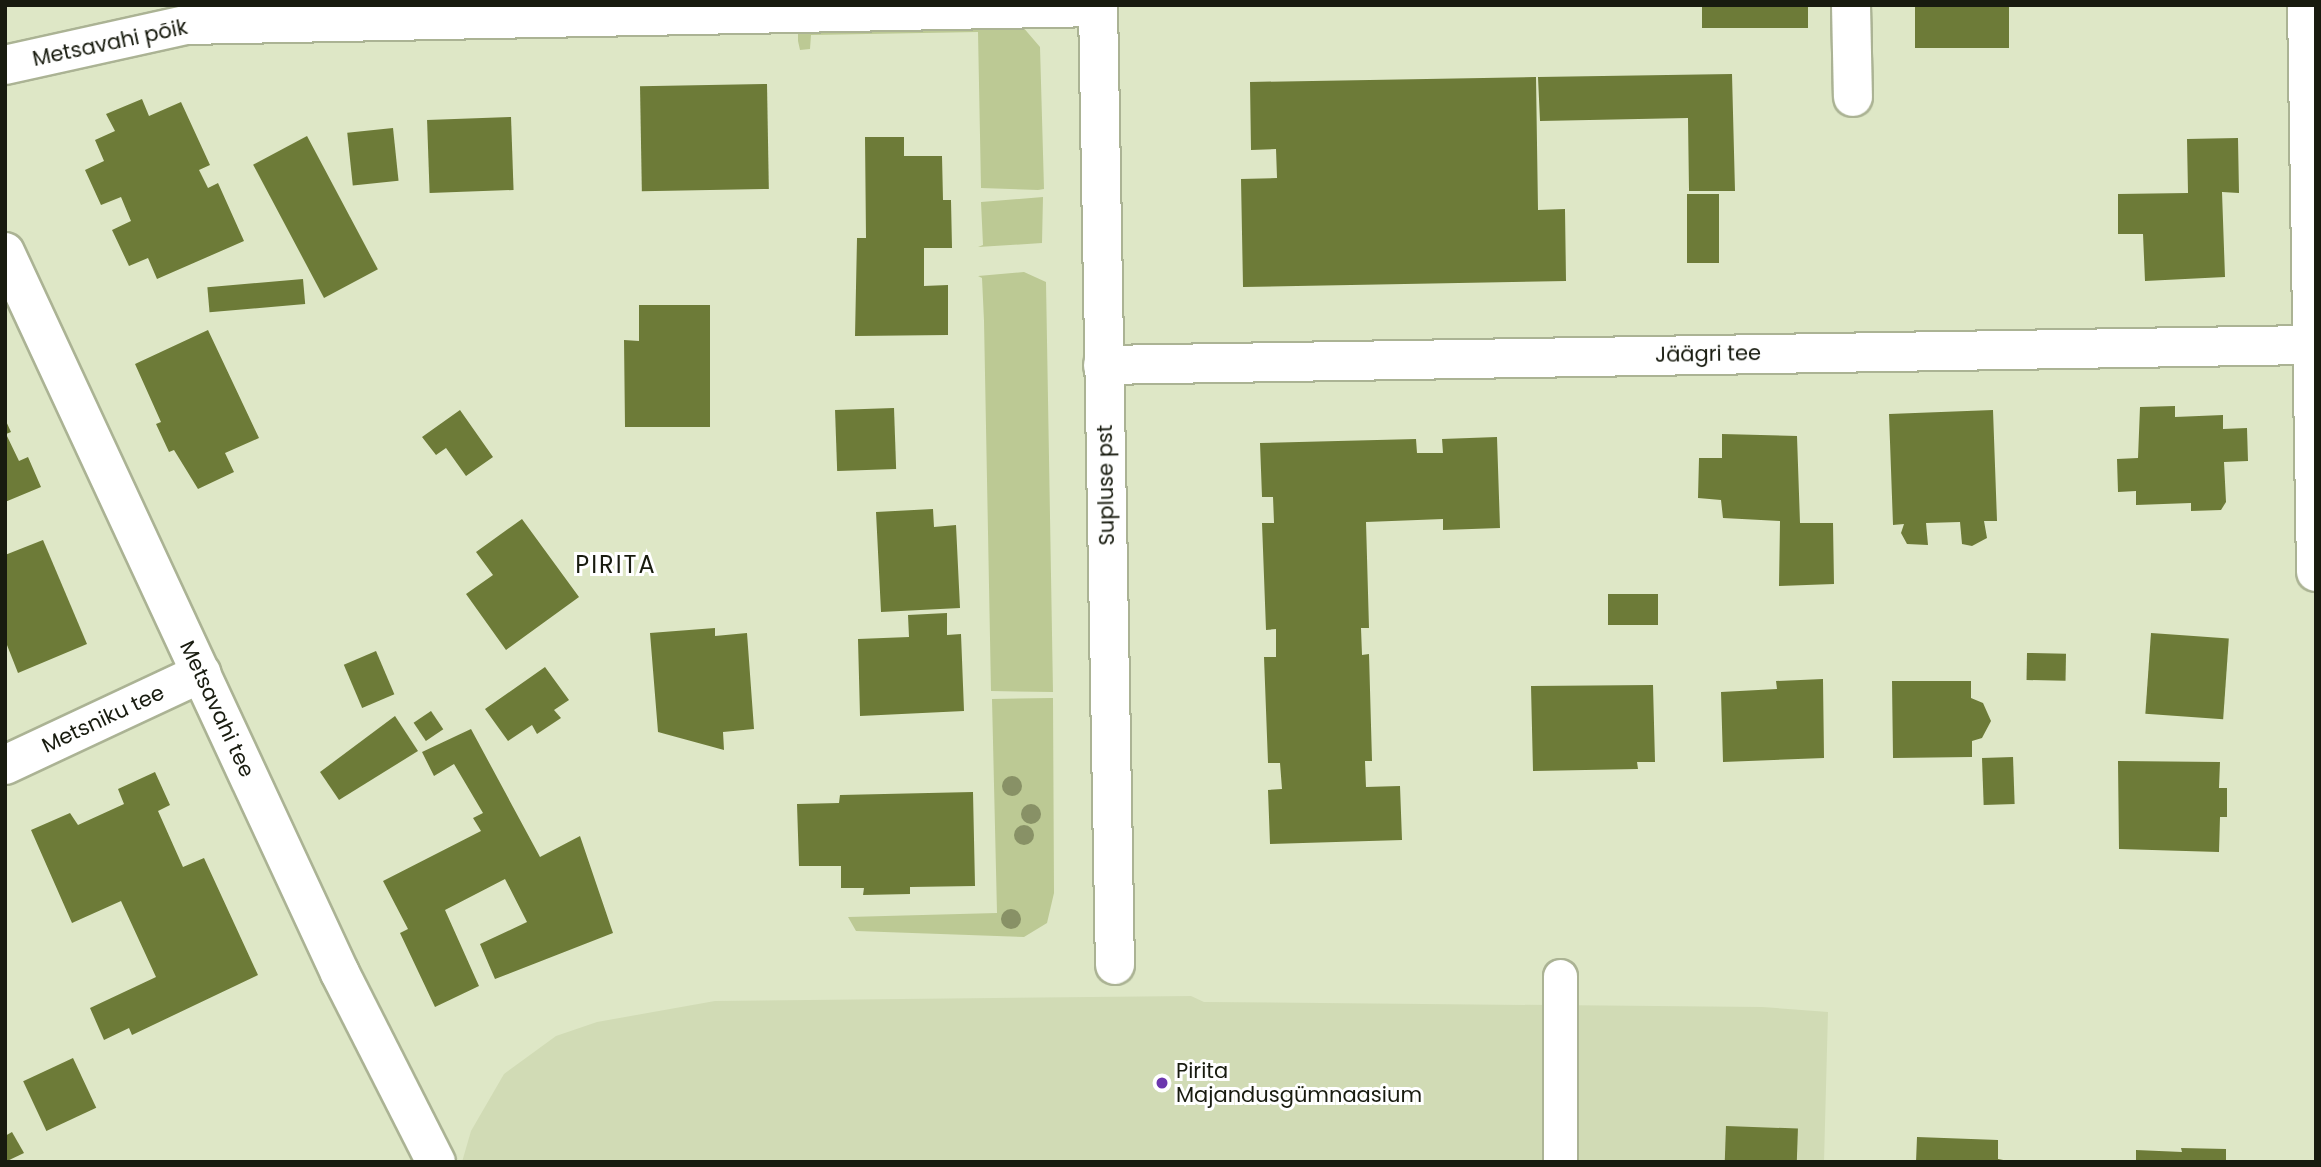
<!DOCTYPE html>
<html>
<head>
<meta charset="utf-8">
<style>
  body { margin:0 }
  #map { position:relative; width:2321px; height:1167px; overflow:hidden; background:#dee7c6; font-family:Poppins,sans-serif }
  div>[style] { position:absolute }
  .built>* { inset:0; background:#d1dbb5 }
  .green>* { inset:0; background:#bcc994 }
  .building>* { inset:0; background:#6d7b38; transform-origin:0 0 }
  .roads { filter:drop-shadow(2px 0 #abb394) drop-shadow(-2px 0 #abb394) drop-shadow(0 2px #abb394) drop-shadow(0 -2px #abb394) }
  .service>* { height:33px; margin:-16.5px; padding:0 16.5px; transform-origin:16.5px; border-radius:16.5px; background:#fff }
  .minor>* { height:38px; margin:-19px; padding:0 19px; transform-origin:19px; border-radius:19px; background:#fff }
  .trees>* { width:20px; height:20px; margin:-10px; border-radius:50%; background:#889166 }
  .dots>* { width:19px; height:19px; translate:-50% -50%; box-sizing:border-box; border:4px solid #fff; border-radius:50% }
  span { translate:-50% -50%; white-space:nowrap; text-align:center; line-height:1.15; -webkit-text-stroke:6px #fff; paint-order:stroke }
  .street-label { font-size:21px; color:#181b0f }
  .poi-label { font-size:21px; color:#181b0f }
  .left { translate:0 -50%; text-align:left }
  .quarter-label { font-size:24px; color:#181b0f; letter-spacing:2px }
  .frame { position:absolute; inset:0; border:7px solid #181b0f; pointer-events:none }
</style>
</head>
<body>
<div id="map">
  <div class="built">
    <div style="clip-path:polygon(1191px 996px,1204px 1002px,1762px 1007px,1828px 1012px,1824px 1162px,462px 1162px,471px 1131px,504px 1074px,556px 1036px,597px 1022px,715px 1001px)"></div>
  </div>
  <div class="green">
    <div style="clip-path:polygon(1022px 26px,1040px 47px,1044px 189px,1038px 190px,981px 188px,978px 32px,811px 35px,810px 49px,800px 50px,798px 41px,798px 29px)"></div>
    <div style="clip-path:polygon(1043px 197px,1042px 243px,978px 247px,983px 245px,981px 202px)"></div>
    <div style="clip-path:polygon(1024px 272px,1046px 282px,1053px 692px,991px 691px,984px 321px,982px 278px,978px 276px)"></div>
    <div style="clip-path:polygon(1053px 698px,1054px 893px,1047px 923px,1024px 937px,856px 931px,848px 917px,997px 913px,992px 699px)"></div>
  </div>
  <div class="building">
    <div style="left:1702px;top:5px;width:106px;height:23px"></div>
    <div style="left:2009px;top:5px;width:43px;height:94px;rotate:90deg"></div>
    <div style="clip-path:polygon(1732px 74px,1735px 191px,1689px 191px,1688px 118px,1540px 121px,1538px 77px)"></div>
    <div style="clip-path:polygon(1536px 77px,1538px 210px,1565px 209px,1566px 281px,1243px 287px,1241px 179px,1277px 178px,1276px 149px,1251px 150px,1250px 82px)"></div>
    <div style="left:767px;top:84px;width:105px;height:127px;rotate:89deg"></div>
    <div style="clip-path:polygon(142px 99px,149px 116px,181px 102px,210px 165px,199px 170px,208px 188px,218px 183px,244px 241px,157px 279px,148px 258px,129px 266px,112px 230px,131px 221px,121px 197px,101px 205px,85px 170px,104px 161px,95px 140px,115px 131px,106px 114px)"></div>
    <div style="left:511px;top:117px;width:73px;height:84px;rotate:88deg"></div>
    <div style="left:393px;top:128px;width:53px;height:46px;rotate:84deg"></div>
    <div style="left:307px;top:136px;width:151px;height:61px;rotate:62deg"></div>
    <div style="clip-path:polygon(865px 137px,904px 137px,904px 156px,942px 156px,943px 200px,951px 200px,952px 248px,924px 248px,924px 286px,948px 285px,948px 335px,855px 336px,857px 238px,866px 238px)"></div>
    <div style="clip-path:polygon(2238px 138px,2239px 193px,2222px 192px,2225px 277px,2145px 281px,2143px 234px,2118px 234px,2118px 194px,2188px 193px,2187px 139px)"></div>
    <div style="left:1687px;top:194px;width:32px;height:69px"></div>
    <div style="left:303px;top:279px;width:25px;height:96px;rotate:85deg"></div>
    <div style="clip-path:polygon(639px 305px,710px 305px,710px 427px,625px 427px,624px 340px,639px 341px)"></div>
    <div style="clip-path:polygon(208px 330px,259px 438px,225px 453px,234px 472px,198px 489px,174px 450px,169px 452px,156px 424px,161px 422px,135px 364px)"></div>
    <div style="clip-path:polygon(2175px 406px,2175px 417px,2223px 415px,2223px 429px,2247px 428px,2248px 461px,2224px 462px,2226px 502px,2221px 510px,2191px 511px,2191px 503px,2136px 505px,2136px 491px,2118px 492px,2117px 459px,2138px 458px,2140px 407px)"></div>
    <div style="left:894px;top:408px;width:61px;height:59px;rotate:88deg"></div>
    <div style="clip-path:polygon(460px 410px,493px 457px,466px 476px,446px 448px,436px 455px,422px 437px)"></div>
    <div style="clip-path:polygon(1993px 410px,1997px 521px,1984px 521px,1987px 538px,1972px 546px,1962px 544px,1960px 522px,1926px 523px,1928px 545px,1907px 544px,1901px 533px,1904px 524px,1893px 525px,1889px 414px)"></div>
    <div style="clip-path:polygon(5px 419px,11px 432px,6px 434px,19px 461px,28px 457px,41px 487px,5px 502px)"></div>
    <div style="clip-path:polygon(1722px 434px,1797px 436px,1800px 523px,1833px 523px,1834px 584px,1779px 586px,1780px 521px,1723px 518px,1721px 500px,1698px 498px,1699px 458px,1722px 458px)"></div>
    <div style="clip-path:polygon(1497px 437px,1500px 528px,1443px 530px,1443px 519px,1366px 522px,1369px 628px,1361px 628px,1362px 655px,1369px 654px,1372px 761px,1365px 761px,1366px 787px,1400px 786px,1402px 840px,1270px 844px,1268px 790px,1282px 789px,1280px 763px,1268px 763px,1264px 657px,1276px 657px,1276px 629px,1266px 630px,1262px 523px,1274px 523px,1273px 497px,1262px 497px,1260px 443px,1416px 439px,1417px 453px,1443px 453px,1442px 439px)"></div>
    <div style="clip-path:polygon(933px 509px,934px 527px,956px 525px,960px 608px,881px 612px,876px 512px)"></div>
    <div style="clip-path:polygon(522px 519px,579px 597px,506px 650px,466px 594px,493px 575px,476px 552px)"></div>
    <div style="clip-path:polygon(43px 540px,87px 644px,18px 673px,5px 640px,5px 555px)"></div>
    <div style="left:1608px;top:594px;width:50px;height:31px"></div>
    <div style="clip-path:polygon(947px 613px,947px 635px,961px 634px,964px 711px,860px 716px,858px 639px,909px 637px,908px 615px)"></div>
    <div style="clip-path:polygon(715px 628px,715px 636px,747px 633px,754px 729px,723px 732px,724px 750px,658px 732px,650px 633px)"></div>
    <div style="left:2151px;top:633px;width:78px;height:81px;rotate:4deg"></div>
    <div style="left:376px;top:651px;width:47px;height:35px;rotate:67deg"></div>
    <div style="left:2027px;top:653px;width:39px;height:27px;rotate:1deg"></div>
    <div style="clip-path:polygon(545px 667px,569px 700px,554px 710px,561px 718px,537px 734px,532px 725px,508px 741px,485px 709px)"></div>
    <div style="clip-path:polygon(1823px 679px,1824px 758px,1723px 762px,1721px 692px,1777px 689px,1776px 681px)"></div>
    <div style="clip-path:polygon(1892px 681px,1971px 681px,1971px 698px,1983px 703px,1991px 721px,1982px 738px,1972px 741px,1972px 757px,1893px 758px)"></div>
    <div style="clip-path:polygon(1653px 685px,1655px 762px,1637px 762px,1638px 769px,1533px 771px,1531px 686px)"></div>
    <div style="left:431px;top:711px;width:22px;height:21px;rotate:56deg"></div>
    <div style="clip-path:polygon(395px 716px,418px 751px,339px 800px,320px 772px)"></div>
    <div style="clip-path:polygon(471px 729px,540px 857px,580px 836px,613px 933px,495px 979px,480px 944px,527px 922px,505px 879px,445px 910px,479px 986px,435px 1007px,400px 933px,408px 929px,383px 881px,481px 831px,473px 818px,483px 813px,454px 764px,434px 776px,422px 752px)"></div>
    <div style="left:2013px;top:757px;width:47px;height:31px;rotate:88deg"></div>
    <div style="clip-path:polygon(2118px 761px,2220px 762px,2219px 788px,2227px 788px,2227px 817px,2220px 817px,2219px 852px,2119px 849px)"></div>
    <div style="clip-path:polygon(155px 772px,170px 805px,158px 811px,183px 867px,204px 858px,258px 975px,132px 1035px,129px 1028px,104px 1040px,90px 1008px,156px 977px,121px 901px,72px 923px,31px 830px,70px 813px,78px 825px,124px 804px,118px 789px)"></div>
    <div style="clip-path:polygon(973px 792px,975px 886px,910px 887px,910px 894px,863px 895px,864px 888px,841px 888px,841px 866px,799px 866px,797px 804px,839px 803px,840px 795px)"></div>
    <div style="left:73px;top:1058px;width:55px;height:55px;rotate:65deg"></div>
    <div style="left:1726px;top:1126px;width:72px;height:36px;rotate:2deg"></div>
    <div style="clip-path:polygon(12px 1132px,24px 1153px,5px 1162px,5px 1136px)"></div>
    <div style="clip-path:polygon(1917px 1137px,1998px 1140px,1998px 1159px,2014px 1162px,1916px 1162px)"></div>
    <div style="clip-path:polygon(2181px 1148px,2226px 1149px,2226px 1162px,2136px 1162px,2136px 1150px,2182px 1152px)"></div>
  </div>
  <div class="roads">
    <div class="service">
      <div style="left:1560px;top:1162px;width:186px;rotate:-90deg"></div>
    </div>
    <div class="minor">
      <div style="left:1098px;top:5px;width:960px;rotate:88.99deg"></div>
      <div style="left:1851px;top:5px;width:92px;rotate:88.8deg"></div>
      <div style="left:2307px;top:5px;width:567px;rotate:89.09deg"></div>
      <div style="left:5px;top:65px;width:185px;rotate:-12.5deg"></div>
      <div style="left:186px;top:25px;width:912px;rotate:-1.13deg"></div>
      <div style="left:5px;top:252px;width:795px;rotate:65.08deg"></div>
      <div style="left:340px;top:973px;width:212px;rotate:63.1deg"></div>
      <div style="left:1103px;top:365px;width:1209px;rotate:-0.95deg"></div>
      <div style="left:5px;top:765px;width:217px;rotate:-25.1deg"></div>
    </div>
  </div>
  <div class="trees">
    <div style="left:1012px;top:786px"></div>
    <div style="left:1031px;top:814px"></div>
    <div style="left:1024px;top:835px"></div>
    <div style="left:1011px;top:919px"></div>
  </div>
  <div class="dots">
    <div style="left:1162px;top:1083px;background:#6b36ad"></div>
  </div>
  <div class="street-label">
    <span style="left:110px;top:43px;rotate:-12deg">Metsavahi põik</span>
    <span style="left:1708px;top:354px;rotate:-1deg">Jäägri tee</span>
    <span style="left:1106px;top:485px;rotate:-91deg">Supluse pst</span>
    <span style="left:217px;top:709px;rotate:65deg">Metsavahi tee</span>
    <span style="left:103px;top:719px;rotate:-25deg">Metsniku tee</span>
  </div>
  <div class="poi-label">
    <span class="left" style="left:1176px;top:1083px">Pirita<br>Majandusgümnaasium</span>
  </div>
  <div class="quarter-label">
    <span style="left:616px;top:565px">PIRITA</span>
  </div>
  <div class="frame"></div>
</div>
</body>
</html>
